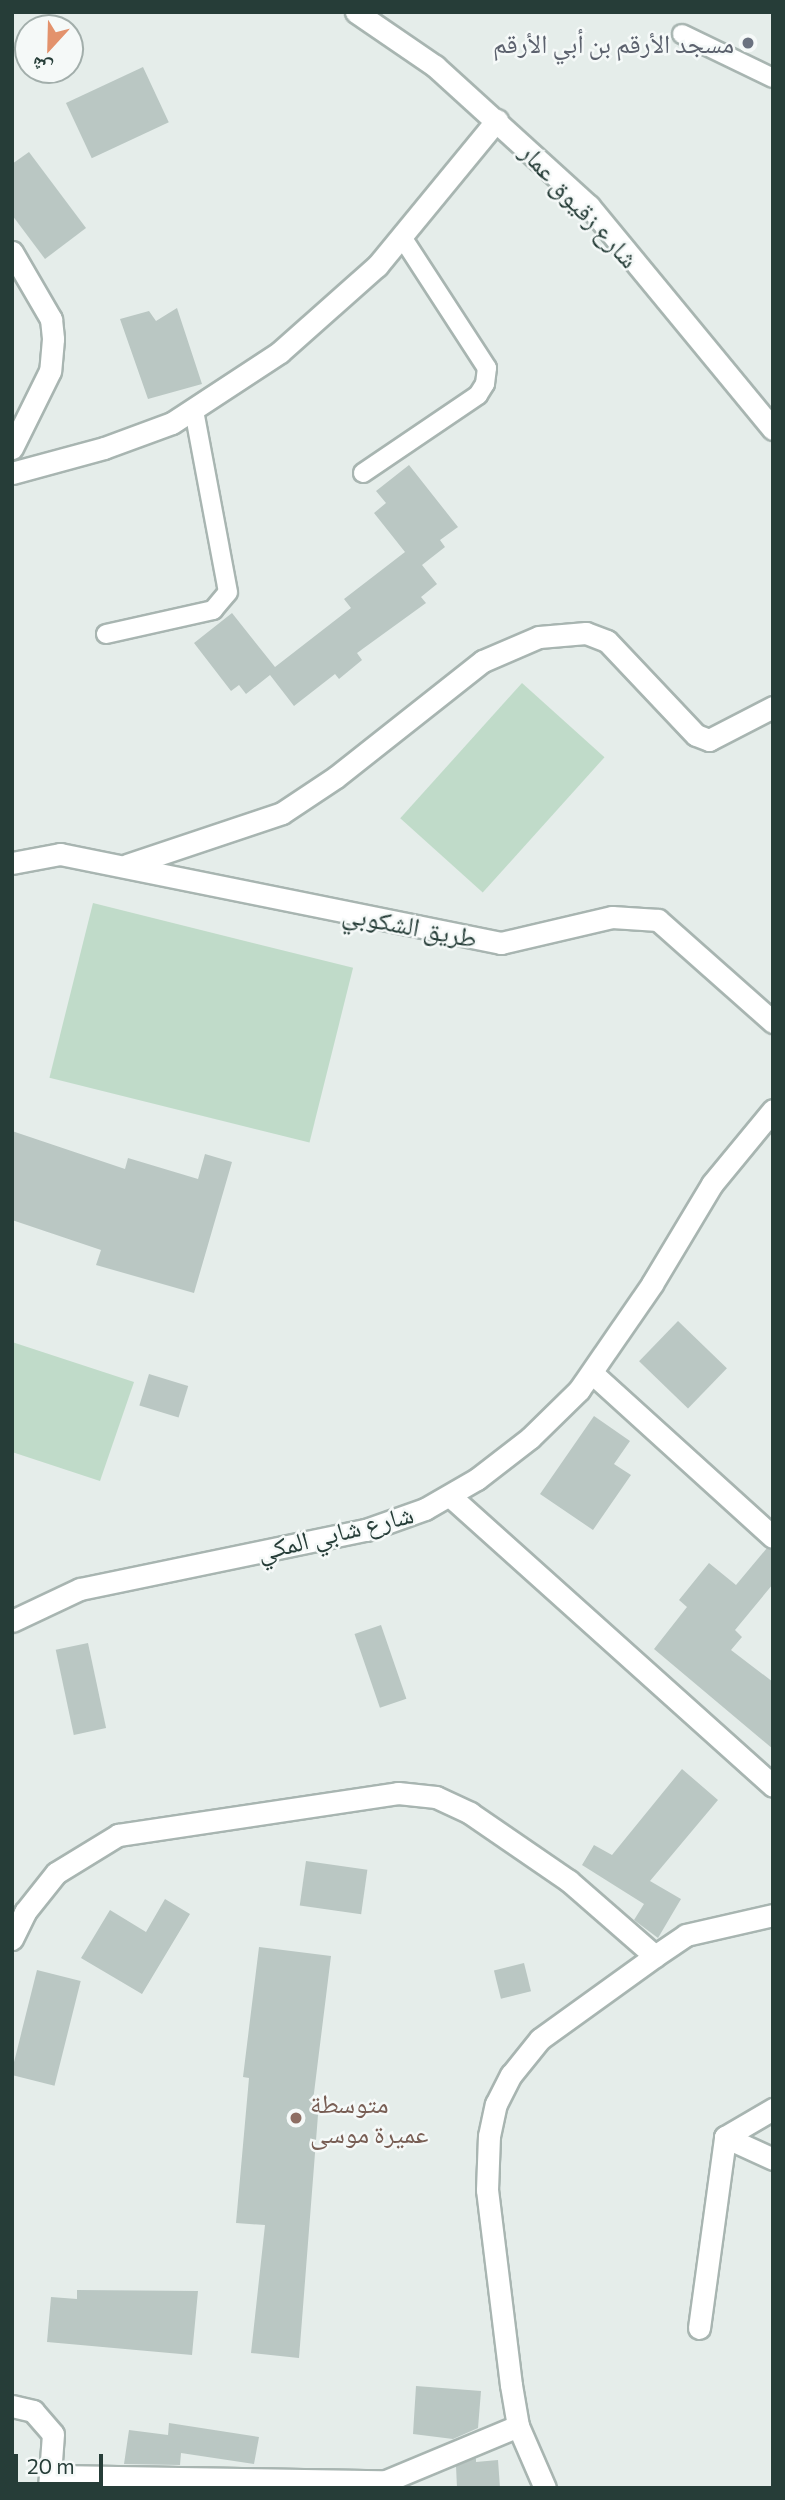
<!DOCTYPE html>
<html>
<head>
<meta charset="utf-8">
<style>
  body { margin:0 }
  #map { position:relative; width:785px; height:2500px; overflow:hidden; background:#e5edea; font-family:Commissioner,"Noto Naskh Arabic",sans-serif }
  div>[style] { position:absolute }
  .green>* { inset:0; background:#c0dbc9; transform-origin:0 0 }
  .building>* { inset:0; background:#bac7c3; transform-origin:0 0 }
  .roads { filter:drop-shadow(2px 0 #a8b5b1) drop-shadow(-2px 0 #a8b5b1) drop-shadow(0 2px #a8b5b1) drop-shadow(0 -2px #a8b5b1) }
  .lane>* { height:18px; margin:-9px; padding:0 9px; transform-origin:9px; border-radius:9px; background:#fff }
  .street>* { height:21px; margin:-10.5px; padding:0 10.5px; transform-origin:10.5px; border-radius:10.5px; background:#fff }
  .secondary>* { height:21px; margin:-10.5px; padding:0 10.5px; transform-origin:10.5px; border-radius:10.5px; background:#fff }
  .dots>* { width:19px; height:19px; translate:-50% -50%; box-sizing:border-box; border:4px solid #f5f9f8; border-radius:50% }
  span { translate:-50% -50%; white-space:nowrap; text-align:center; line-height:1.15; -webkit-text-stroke:5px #f5f9f8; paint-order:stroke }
  .worship-label { font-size:26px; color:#5b616d }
  .right { translate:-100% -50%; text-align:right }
  .street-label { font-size:26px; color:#263d38 }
  .education-label { font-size:26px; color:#785e54 }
  .left { translate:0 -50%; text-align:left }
  .frame { position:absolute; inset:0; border:14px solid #263d38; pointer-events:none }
  .north { position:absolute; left:14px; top:14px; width:70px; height:70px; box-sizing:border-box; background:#f5f9f8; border:2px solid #a2aeab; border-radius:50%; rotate:202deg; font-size:19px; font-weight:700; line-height:28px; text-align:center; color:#263d38 }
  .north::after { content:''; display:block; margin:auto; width:24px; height:32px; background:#e3926c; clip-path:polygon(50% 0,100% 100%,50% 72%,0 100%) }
  .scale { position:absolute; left:14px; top:2454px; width:89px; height:32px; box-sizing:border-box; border:4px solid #263d38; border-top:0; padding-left:9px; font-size:21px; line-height:24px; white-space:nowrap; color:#263d38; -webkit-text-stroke:5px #f5f9f8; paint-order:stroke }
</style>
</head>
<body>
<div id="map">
  <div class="green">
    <div style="left:522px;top:683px;width:111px;height:182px;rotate:42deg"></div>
    <div style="left:93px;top:903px;width:268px;height:180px;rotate:14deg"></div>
    <div style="clip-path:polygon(12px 1342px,134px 1382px,100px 1481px,12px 1452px)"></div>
  </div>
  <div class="building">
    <div style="left:143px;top:67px;width:61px;height:85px;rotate:65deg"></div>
    <div style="clip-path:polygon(29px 152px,86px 228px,45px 259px,12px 215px,12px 164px)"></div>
    <div style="clip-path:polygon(177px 308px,202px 384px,148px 399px,120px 319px,149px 311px,156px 321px)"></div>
    <div style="clip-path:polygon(409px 465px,458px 527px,440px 540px,445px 547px,422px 565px,437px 584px,421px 597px,426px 603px,357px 653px,362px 660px,339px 679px,335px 674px,294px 706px,270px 675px,246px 694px,239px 685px,231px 691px,194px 643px,232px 613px,275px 667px,351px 608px,344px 599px,405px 552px,374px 513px,386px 503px,376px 491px)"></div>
    <div style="clip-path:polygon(12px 1131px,125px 1169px,128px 1158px,198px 1179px,205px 1154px,232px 1162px,194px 1293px,96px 1265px,101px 1250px,12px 1220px)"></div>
    <div style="left:678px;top:1321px;width:68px;height:56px;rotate:44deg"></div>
    <div style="left:149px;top:1374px;width:41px;height:33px;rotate:17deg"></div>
    <div style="clip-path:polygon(594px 1416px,630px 1441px,614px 1464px,631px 1475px,593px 1530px,540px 1494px)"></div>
    <div style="clip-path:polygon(767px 1548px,773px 1550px,773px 1584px,735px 1630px,742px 1637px,731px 1650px,773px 1682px,773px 1749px,654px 1649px,687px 1607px,679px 1600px,709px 1563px,736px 1585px)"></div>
    <div style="left:381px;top:1625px;width:78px;height:28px;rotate:71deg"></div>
    <div style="left:88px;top:1643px;width:87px;height:33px;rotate:78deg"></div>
    <div style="clip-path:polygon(682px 1769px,718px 1800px,650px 1881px,681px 1899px,658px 1938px,634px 1920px,644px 1904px,582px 1865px,594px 1845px,612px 1855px)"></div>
    <div style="left:306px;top:1861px;width:62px;height:45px;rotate:8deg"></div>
    <div style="clip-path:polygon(165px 1899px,190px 1914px,142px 1994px,81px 1958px,110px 1910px,146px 1932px)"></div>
    <div style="clip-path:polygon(259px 1947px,331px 1956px,313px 2101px,319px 2102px,299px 2358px,251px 2353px,265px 2225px,236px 2223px,249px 2078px,243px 2077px)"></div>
    <div style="left:524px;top:1963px;width:29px;height:31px;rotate:76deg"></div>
    <div style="left:37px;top:1970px;width:45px;height:108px;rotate:14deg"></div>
    <div style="clip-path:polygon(77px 2290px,198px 2291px,192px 2355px,47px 2342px,51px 2297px,77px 2299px)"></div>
    <div style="clip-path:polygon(416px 2386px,481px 2391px,478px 2428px,453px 2439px,413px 2434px)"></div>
    <div style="clip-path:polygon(169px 2423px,259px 2437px,254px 2464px,181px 2453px,180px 2465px,124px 2464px,129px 2430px,168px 2435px)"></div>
    <div style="clip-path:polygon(476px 2458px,476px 2462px,498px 2460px,500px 2488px,457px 2488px,456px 2466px)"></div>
  </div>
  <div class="roads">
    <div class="lane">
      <div style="left:682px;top:34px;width:101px;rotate:25.8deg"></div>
      <div style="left:363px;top:473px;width:139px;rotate:-34.1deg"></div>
      <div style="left:478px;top:395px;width:13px;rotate:-58deg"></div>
      <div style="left:485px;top:384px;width:16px;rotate:-83deg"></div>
      <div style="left:487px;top:368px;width:156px;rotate:-123deg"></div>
      <div style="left:106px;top:634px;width:110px;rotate:-12.6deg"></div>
      <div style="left:213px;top:610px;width:23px;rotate:-50deg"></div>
      <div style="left:228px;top:592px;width:185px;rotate:-100.6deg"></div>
    </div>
    <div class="street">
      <div style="left:12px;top:252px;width:78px;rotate:59.8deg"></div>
      <div style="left:51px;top:319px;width:20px;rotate:84deg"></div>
      <div style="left:53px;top:339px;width:32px;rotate:95deg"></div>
      <div style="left:50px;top:371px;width:86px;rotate:116.3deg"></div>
      <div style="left:12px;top:473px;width:95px;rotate:-15.2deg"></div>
      <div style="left:104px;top:448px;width:72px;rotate:-20.2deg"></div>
      <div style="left:172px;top:423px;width:129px;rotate:-33.3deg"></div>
      <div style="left:280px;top:352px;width:130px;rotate:-41.6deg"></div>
      <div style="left:377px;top:266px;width:189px;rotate:-50.6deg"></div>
      <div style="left:12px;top:863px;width:49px;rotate:-10.6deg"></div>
      <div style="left:60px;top:854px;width:450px;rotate:11.4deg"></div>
      <div style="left:501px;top:943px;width:114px;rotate:-13.2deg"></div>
      <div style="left:612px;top:917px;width:46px;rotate:3.7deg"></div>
      <div style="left:658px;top:920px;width:154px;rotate:41.6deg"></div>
      <div style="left:127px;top:865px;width:163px;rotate:-18.5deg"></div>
      <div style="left:282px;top:813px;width:65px;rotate:-33.7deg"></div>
      <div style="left:336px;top:777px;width:187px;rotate:-38.3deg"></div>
      <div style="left:483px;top:661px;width:61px;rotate:-23.2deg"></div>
      <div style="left:539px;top:637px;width:47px;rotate:-4.9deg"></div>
      <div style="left:586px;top:633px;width:22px;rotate:21deg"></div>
      <div style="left:607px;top:641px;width:129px;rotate:46.6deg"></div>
      <div style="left:696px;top:735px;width:14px;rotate:21deg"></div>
      <div style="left:709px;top:740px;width:72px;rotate:-27.3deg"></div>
      <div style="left:592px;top:1373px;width:244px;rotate:42.2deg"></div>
      <div style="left:450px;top:1496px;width:434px;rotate:41.9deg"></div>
      <div style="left:12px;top:1939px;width:30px;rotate:-64deg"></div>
      <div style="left:25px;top:1912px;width:50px;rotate:-51.5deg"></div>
      <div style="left:56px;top:1873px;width:73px;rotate:-31.5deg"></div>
      <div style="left:118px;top:1835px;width:283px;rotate:-8.5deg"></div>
      <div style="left:398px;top:1793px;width:38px;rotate:6deg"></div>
      <div style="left:436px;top:1797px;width:38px;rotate:25deg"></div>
      <div style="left:470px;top:1813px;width:120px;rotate:34.5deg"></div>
      <div style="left:569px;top:1881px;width:114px;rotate:41.1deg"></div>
      <div style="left:725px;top:2137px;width:53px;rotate:24.6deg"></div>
      <div style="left:699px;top:2328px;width:193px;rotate:-82.2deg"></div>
      <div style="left:725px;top:2137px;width:56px;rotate:-30.3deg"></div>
      <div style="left:12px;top:2406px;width:22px;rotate:13deg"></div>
      <div style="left:33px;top:2411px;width:30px;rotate:49deg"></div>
      <div style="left:53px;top:2434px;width:54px;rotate:94.2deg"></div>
      <div style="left:51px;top:2476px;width:335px;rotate:0.9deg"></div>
      <div style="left:386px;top:2481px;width:143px;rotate:-22.6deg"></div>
      <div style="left:545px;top:2488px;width:68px;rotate:-113.5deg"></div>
      <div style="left:518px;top:2426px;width:42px;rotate:-99.7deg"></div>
      <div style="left:511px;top:2385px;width:196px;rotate:-97deg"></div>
      <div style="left:487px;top:2190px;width:54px;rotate:-87.9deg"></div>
      <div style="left:489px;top:2136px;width:33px;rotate:-78deg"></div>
      <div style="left:496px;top:2104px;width:33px;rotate:-63deg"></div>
      <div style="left:511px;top:2075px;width:46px;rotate:-51.1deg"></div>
      <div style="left:540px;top:2039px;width:142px;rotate:-35.8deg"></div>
      <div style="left:655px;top:1956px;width:37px;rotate:-34deg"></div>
      <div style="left:686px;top:1935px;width:89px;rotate:-12.9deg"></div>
    </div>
    <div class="secondary">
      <div style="left:356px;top:12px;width:96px;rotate:34.4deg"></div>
      <div style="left:435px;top:66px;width:208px;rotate:42.3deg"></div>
      <div style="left:589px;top:206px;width:289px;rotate:50.5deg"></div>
      <div style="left:12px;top:1621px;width:75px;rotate:-25.2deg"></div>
      <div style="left:80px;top:1589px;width:292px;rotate:-11.7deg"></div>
      <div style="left:366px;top:1530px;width:63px;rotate:-19.6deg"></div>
      <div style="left:425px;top:1509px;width:60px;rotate:-30deg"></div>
      <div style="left:477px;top:1479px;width:67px;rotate:-37.7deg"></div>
      <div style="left:530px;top:1438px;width:69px;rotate:-44.4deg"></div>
      <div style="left:579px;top:1390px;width:129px;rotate:-55.4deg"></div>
      <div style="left:652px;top:1284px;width:117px;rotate:-59deg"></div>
      <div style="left:712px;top:1184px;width:96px;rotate:-50.5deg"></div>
    </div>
  </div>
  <div class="dots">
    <div style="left:748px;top:43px;background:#6b7280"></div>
    <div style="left:296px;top:2118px;background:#8d6e63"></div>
  </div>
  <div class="worship-label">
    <span class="right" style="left:734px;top:43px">مسجد الأرقم بن أبي الأرقم</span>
  </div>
  <div class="street-label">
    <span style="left:580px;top:205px;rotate:47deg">شارع زقيوق عمار</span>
    <span style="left:410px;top:925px;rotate:11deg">طريق الشكوبي</span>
    <span style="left:335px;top:1532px;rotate:-14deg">شارع شابي المكي</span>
  </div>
  <div class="education-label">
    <span class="left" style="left:310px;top:2118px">متوسطة<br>عميرة موسى</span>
  </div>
  <div class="frame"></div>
  <div class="north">ش</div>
  <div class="scale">20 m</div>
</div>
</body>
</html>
